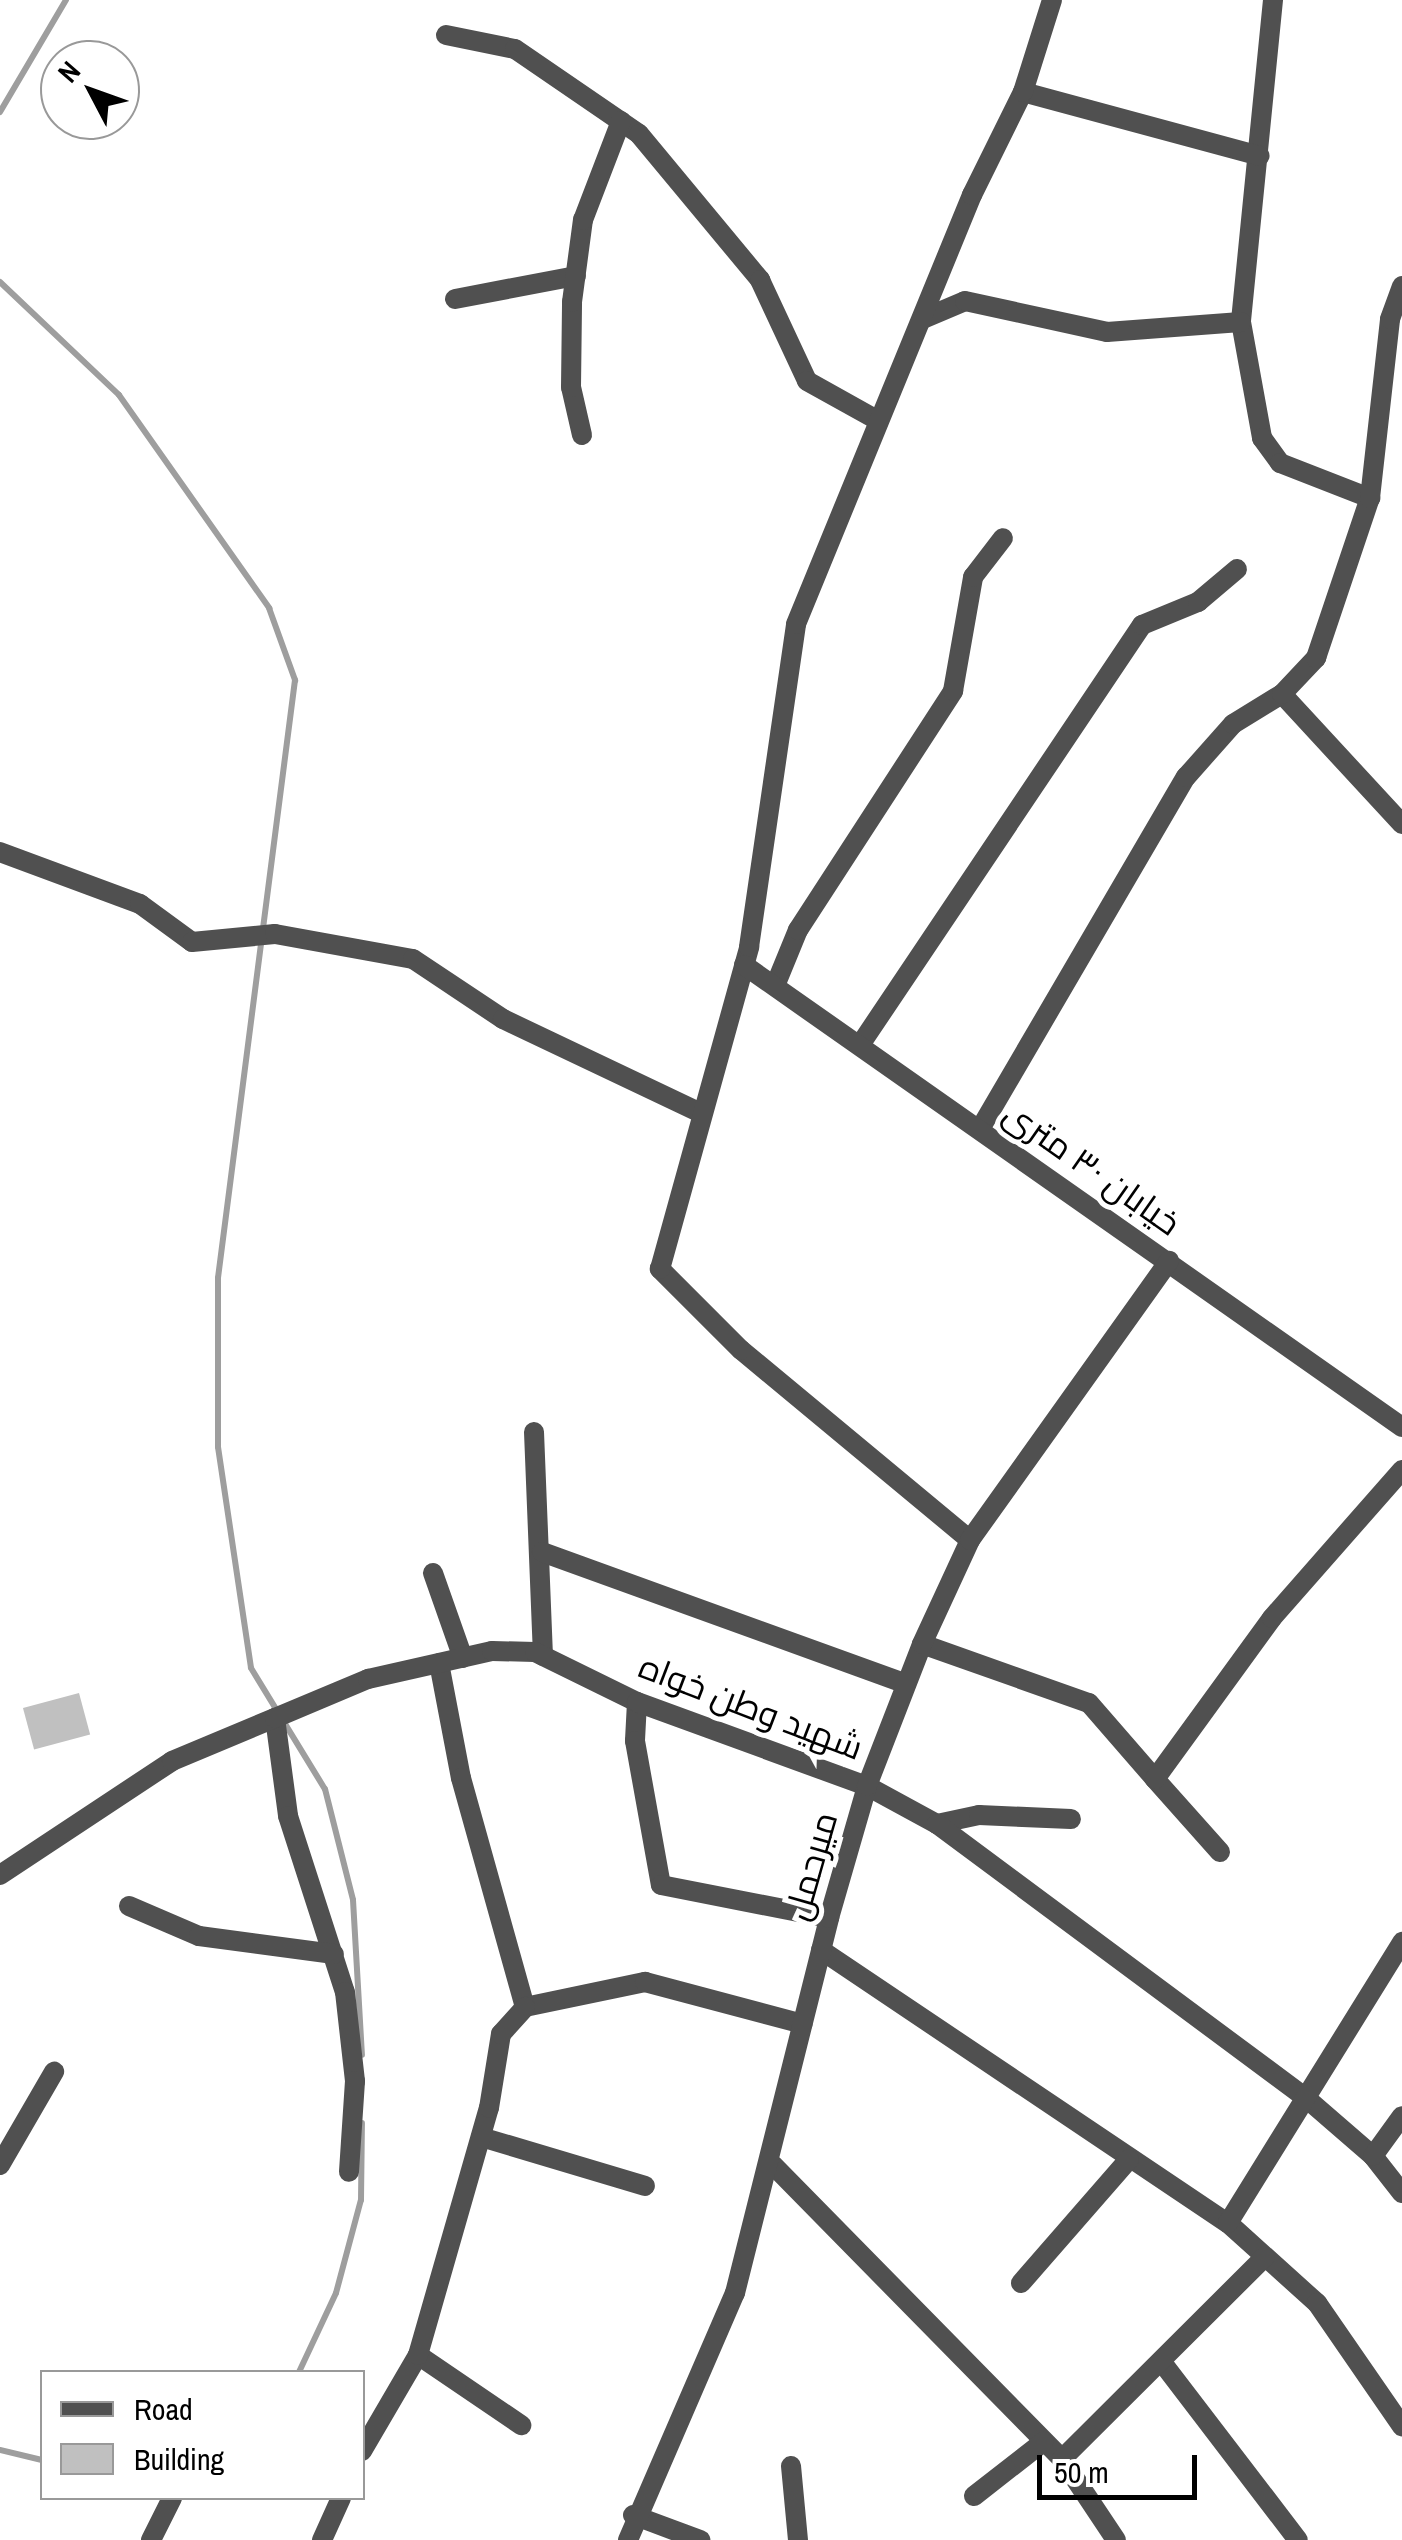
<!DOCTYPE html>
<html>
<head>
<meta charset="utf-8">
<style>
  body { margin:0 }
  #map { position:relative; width:1402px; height:2540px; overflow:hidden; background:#fff; font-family:"Archivo Narrow",Cairo,sans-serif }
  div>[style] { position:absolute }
  .stream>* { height:6px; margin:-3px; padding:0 3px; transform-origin:3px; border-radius:3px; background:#9e9e9e }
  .building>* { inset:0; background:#c0c0c0; transform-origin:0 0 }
  .minor>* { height:20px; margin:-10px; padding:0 10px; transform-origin:10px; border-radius:10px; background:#505050 }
  .tertiary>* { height:20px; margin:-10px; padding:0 10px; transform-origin:10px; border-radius:10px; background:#505050 }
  span { translate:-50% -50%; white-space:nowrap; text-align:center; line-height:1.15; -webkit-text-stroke:10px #fff; paint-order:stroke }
  .street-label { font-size:35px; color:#000 }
  .legend { position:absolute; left:40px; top:2370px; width:325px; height:130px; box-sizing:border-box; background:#fff; border:2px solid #999; margin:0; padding:12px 18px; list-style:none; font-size:30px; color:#000 }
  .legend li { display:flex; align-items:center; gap:20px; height:50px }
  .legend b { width:50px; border:2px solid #999 }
  .north { position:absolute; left:40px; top:40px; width:100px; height:100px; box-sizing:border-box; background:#fff; border:2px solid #999; border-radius:50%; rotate:311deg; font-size:28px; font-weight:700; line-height:40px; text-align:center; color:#000 }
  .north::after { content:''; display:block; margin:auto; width:35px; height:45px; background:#000; clip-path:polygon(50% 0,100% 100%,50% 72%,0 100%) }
  .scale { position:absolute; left:1037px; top:2455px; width:160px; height:45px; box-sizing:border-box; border:5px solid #000; border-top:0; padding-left:12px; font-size:30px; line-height:35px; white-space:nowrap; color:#000; -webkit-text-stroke:8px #fff; paint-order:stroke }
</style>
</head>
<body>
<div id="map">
  <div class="stream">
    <div style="left:0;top:112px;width:130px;rotate:-59.5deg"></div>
    <div style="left:0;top:282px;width:164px;rotate:43.5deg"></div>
    <div style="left:119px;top:395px;width:261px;rotate:54.8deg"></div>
    <div style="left:269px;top:608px;width:77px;rotate:70.1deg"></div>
    <div style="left:295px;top:680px;width:603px;rotate:97.34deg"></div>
    <div style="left:218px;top:1278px;width:169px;rotate:90deg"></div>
    <div style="left:218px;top:1447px;width:223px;rotate:81.5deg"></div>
    <div style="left:251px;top:1668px;width:142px;rotate:58.6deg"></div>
    <div style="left:325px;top:1789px;width:114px;rotate:75.8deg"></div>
    <div style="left:353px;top:1900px;width:155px;rotate:86.7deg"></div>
    <div style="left:299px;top:2372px;width:87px;rotate:-64.9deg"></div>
    <div style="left:336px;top:2293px;width:96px;rotate:-75deg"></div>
    <div style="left:361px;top:2200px;width:77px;rotate:-89.3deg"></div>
    <div style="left:0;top:2450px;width:43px;rotate:13.4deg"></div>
  </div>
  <div class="building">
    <div style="left:79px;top:1693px;width:43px;height:58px;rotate:75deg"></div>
  </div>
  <div class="minor">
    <div style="left:1273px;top:0;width:324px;rotate:95.7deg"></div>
    <div style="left:1241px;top:322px;width:118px;rotate:79.7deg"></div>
    <div style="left:1262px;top:438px;width:31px;rotate:54deg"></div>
    <div style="left:1280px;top:463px;width:97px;rotate:21.3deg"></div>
    <div style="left:446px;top:35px;width:70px;rotate:11.5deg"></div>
    <div style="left:515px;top:49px;width:150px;rotate:34.4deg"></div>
    <div style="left:639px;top:134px;width:190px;rotate:50.3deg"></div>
    <div style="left:760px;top:280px;width:111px;rotate:65deg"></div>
    <div style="left:807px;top:381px;width:82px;rotate:29.1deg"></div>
    <div style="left:1023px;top:92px;width:245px;rotate:15.1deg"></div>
    <div style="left:455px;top:299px;width:123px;rotate:-10.8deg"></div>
    <div style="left:925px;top:318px;width:43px;rotate:-23deg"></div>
    <div style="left:965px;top:301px;width:145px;rotate:12.3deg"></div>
    <div style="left:1107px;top:332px;width:134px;rotate:-4.3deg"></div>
    <div style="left:582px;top:435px;width:49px;rotate:-102.9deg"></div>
    <div style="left:571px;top:387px;width:85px;rotate:-89.3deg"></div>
    <div style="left:572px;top:302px;width:83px;rotate:-82.4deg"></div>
    <div style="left:583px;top:220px;width:106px;rotate:-69deg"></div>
    <div style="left:1282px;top:694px;width:177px;rotate:47.3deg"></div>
    <div style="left:0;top:852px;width:149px;rotate:20.4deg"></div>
    <div style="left:140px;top:904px;width:64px;rotate:36.2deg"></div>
    <div style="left:192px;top:942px;width:83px;rotate:-5.5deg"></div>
    <div style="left:275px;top:934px;width:140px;rotate:10.3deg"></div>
    <div style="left:413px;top:959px;width:108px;rotate:33.7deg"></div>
    <div style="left:503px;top:1019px;width:219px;rotate:25.4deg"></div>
    <div style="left:775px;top:986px;width:61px;rotate:-67.7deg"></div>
    <div style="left:798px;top:930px;width:285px;rotate:-57deg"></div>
    <div style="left:953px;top:691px;width:116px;rotate:-80deg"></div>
    <div style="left:973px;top:577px;width:49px;rotate:-52.4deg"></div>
    <div style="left:860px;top:1045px;width:506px;rotate:-56.12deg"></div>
    <div style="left:1142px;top:625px;width:61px;rotate:-22.3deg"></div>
    <div style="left:1198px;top:602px;width:51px;rotate:-40.2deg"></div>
    <div style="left:980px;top:1129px;width:408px;rotate:-59.7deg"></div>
    <div style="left:1186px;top:777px;width:71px;rotate:-48.4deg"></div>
    <div style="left:1233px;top:724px;width:57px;rotate:-31.5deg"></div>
    <div style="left:1282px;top:694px;width:50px;rotate:-46.6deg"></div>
    <div style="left:1316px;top:658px;width:169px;rotate:-71.4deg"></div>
    <div style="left:1370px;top:498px;width:180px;rotate:-83.6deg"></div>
    <div style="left:1390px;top:319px;width:35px;rotate:-70deg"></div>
    <div style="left:534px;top:1432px;width:224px;rotate:87.7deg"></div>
    <div style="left:970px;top:1540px;width:298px;rotate:-140.3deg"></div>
    <div style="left:741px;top:1350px;width:115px;rotate:-135deg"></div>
    <div style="left:660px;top:1269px;width:334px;rotate:-74.5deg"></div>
    <div style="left:749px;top:947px;width:326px;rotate:-81.7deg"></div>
    <div style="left:796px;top:624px;width:464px;rotate:-67.7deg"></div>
    <div style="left:972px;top:195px;width:115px;rotate:-63.7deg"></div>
    <div style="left:1023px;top:92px;width:96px;rotate:-72.5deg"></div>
    <div style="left:542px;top:1552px;width:387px;rotate:19.9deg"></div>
    <div style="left:433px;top:1573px;width:90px;rotate:70.6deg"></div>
    <div style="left:922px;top:1644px;width:177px;rotate:19.5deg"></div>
    <div style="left:1089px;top:1703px;width:101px;rotate:49deg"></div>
    <div style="left:439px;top:1663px;width:117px;rotate:79.2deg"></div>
    <div style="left:461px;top:1778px;width:238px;rotate:74.4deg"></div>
    <div style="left:525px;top:2007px;width:123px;rotate:-11.8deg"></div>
    <div style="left:645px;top:1982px;width:163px;rotate:14.9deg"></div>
    <div style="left:637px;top:1702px;width:39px;rotate:93deg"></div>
    <div style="left:635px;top:1741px;width:146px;rotate:79.8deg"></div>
    <div style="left:661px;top:1885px;width:171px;rotate:11.1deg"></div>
    <div style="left:275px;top:1718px;width:99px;rotate:82.4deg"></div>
    <div style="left:288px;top:1816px;width:185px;rotate:72.1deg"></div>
    <div style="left:345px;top:1992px;width:90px;rotate:83.6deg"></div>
    <div style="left:355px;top:2081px;width:91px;rotate:93.8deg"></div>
    <div style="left:937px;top:1824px;width:43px;rotate:-12.1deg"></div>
    <div style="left:979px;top:1815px;width:92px;rotate:2.5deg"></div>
    <div style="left:1220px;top:1852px;width:98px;rotate:-131.7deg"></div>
    <div style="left:1155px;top:1779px;width:199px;rotate:-54deg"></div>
    <div style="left:1272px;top:1618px;width:197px;rotate:-48.7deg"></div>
    <div style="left:0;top:1875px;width:206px;rotate:-33.5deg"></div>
    <div style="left:172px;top:1761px;width:112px;rotate:-22.7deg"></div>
    <div style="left:275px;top:1718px;width:101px;rotate:-22.8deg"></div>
    <div style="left:368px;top:1679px;width:127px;rotate:-12.7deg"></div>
    <div style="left:492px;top:1651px;width:43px;rotate:1.3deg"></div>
    <div style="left:535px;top:1652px;width:114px;rotate:26.1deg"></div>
    <div style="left:637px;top:1702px;width:245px;rotate:20.1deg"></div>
    <div style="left:867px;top:1786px;width:80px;rotate:28.5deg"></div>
    <div style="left:937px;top:1824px;width:460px;rotate:36.6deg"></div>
    <div style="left:1306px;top:2098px;width:89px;rotate:40.9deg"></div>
    <div style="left:1373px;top:2156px;width:47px;rotate:51.9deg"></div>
    <div style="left:129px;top:1906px;width:76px;rotate:23.2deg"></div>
    <div style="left:199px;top:1936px;width:136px;rotate:7.6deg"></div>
    <div style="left:821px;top:1950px;width:490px;rotate:33.9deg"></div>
    <div style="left:1228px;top:2223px;width:120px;rotate:42deg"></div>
    <div style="left:1317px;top:2303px;width:150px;rotate:55.4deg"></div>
    <div style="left:481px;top:2137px;width:171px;rotate:16.6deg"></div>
    <div style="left:1373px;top:2156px;width:49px;rotate:-54.1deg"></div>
    <div style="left:0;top:2165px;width:108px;rotate:-59.9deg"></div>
    <div style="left:773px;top:2165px;width:412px;rotate:45.5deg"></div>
    <div style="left:1062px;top:2459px;width:97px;rotate:56.3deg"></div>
    <div style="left:1228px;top:2223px;width:331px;rotate:-58.2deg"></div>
    <div style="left:1021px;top:2283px;width:164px;rotate:-48.9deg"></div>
    <div style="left:418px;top:2355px;width:125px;rotate:34.2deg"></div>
    <div style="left:1161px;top:2361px;width:225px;rotate:52.6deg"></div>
    <div style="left:362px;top:2451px;width:111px;rotate:-59.7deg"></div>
    <div style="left:418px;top:2355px;width:257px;rotate:-74deg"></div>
    <div style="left:489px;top:2108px;width:75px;rotate:-80.8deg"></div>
    <div style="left:501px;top:2034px;width:36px;rotate:-48deg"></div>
    <div style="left:1062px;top:2459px;width:286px;rotate:-44.9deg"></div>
    <div style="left:791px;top:2466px;width:74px;rotate:84.6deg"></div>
    <div style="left:974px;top:2496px;width:88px;rotate:-38deg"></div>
    <div style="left:633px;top:2515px;width:72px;rotate:20.5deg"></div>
    <div style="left:151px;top:2540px;width:47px;rotate:-63.4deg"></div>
    <div style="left:322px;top:2540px;width:46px;rotate:-65.7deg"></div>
  </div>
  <div class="tertiary">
    <div style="left:744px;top:965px;width:804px;rotate:35.07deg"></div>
    <div style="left:628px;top:2540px;width:269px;rotate:-66.6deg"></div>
    <div style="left:735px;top:2293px;width:387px;rotate:-75.9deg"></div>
    <div style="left:829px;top:1918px;width:137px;rotate:-73.9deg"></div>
    <div style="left:867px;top:1786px;width:152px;rotate:-68.8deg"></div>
    <div style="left:922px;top:1644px;width:115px;rotate:-65.2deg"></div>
    <div style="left:970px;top:1540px;width:343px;rotate:-54.5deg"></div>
  </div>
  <div class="street-label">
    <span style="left:1092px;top:1168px;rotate:35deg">خیابان ۳۰ متری</span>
    <span style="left:751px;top:1707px;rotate:21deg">شهید وطن خواه</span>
    <span style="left:811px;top:1866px;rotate:-74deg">میرحمل</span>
  </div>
  <ul class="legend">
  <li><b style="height:12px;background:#505050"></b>Road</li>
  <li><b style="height:28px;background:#c0c0c0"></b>Building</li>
  </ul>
  <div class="north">N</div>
  <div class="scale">50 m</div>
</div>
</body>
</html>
